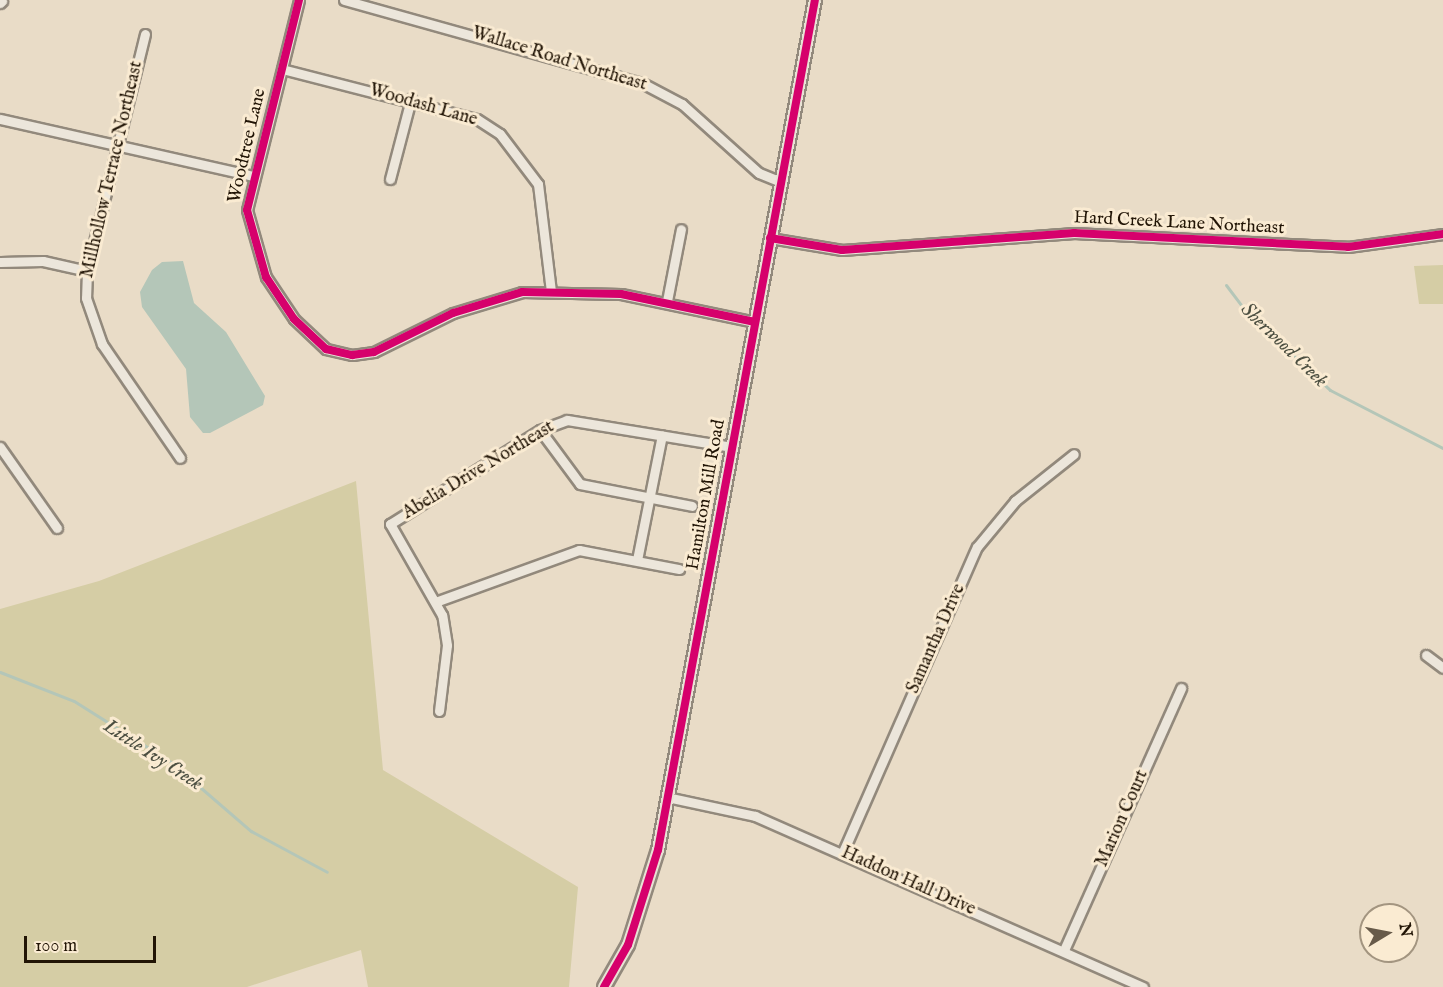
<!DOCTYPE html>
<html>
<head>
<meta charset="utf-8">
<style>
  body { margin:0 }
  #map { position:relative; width:1443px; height:987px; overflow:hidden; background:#e9dcc7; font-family:"IM FELL English",serif }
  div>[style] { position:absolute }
  .green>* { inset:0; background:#d5cda5 }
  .water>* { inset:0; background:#b4c6b8 }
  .stream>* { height:3px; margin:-1.5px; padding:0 1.5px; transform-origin:1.5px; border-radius:1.5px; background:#b4c6b8 }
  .roads { filter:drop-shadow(2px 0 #92897c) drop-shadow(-2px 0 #92897c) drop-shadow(0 2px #92897c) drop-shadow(0 -2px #92897c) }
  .minor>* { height:9px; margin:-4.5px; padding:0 4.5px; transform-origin:4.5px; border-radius:4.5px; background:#ece6db }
  .major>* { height:12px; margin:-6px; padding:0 6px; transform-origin:6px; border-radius:6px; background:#e9e2d5 }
  .cycleway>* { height:8px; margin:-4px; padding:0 4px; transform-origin:4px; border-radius:4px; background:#d6006c }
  span { translate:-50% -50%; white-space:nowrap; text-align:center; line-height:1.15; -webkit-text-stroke:6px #faebd2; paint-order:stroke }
  .street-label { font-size:18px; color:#211405 }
  .water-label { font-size:20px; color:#4c4f41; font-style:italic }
  .north { position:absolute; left:1359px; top:903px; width:60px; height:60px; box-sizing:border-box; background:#faebd2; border:2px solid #a39580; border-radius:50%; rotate:80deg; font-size:16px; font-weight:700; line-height:24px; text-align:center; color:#211405 }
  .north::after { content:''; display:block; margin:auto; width:21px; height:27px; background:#675a49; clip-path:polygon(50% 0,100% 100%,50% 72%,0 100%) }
  .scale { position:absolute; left:24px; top:936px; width:132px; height:27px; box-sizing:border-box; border:3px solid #211405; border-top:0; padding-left:8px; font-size:18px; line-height:21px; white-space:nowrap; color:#211405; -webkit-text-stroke:4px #faebd2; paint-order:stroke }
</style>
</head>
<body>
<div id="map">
  <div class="green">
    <div style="clip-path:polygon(1443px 265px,1443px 304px,1419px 304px,1414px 266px)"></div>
    <div style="clip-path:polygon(356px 481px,383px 770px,578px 887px,569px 987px,368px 987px,361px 950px,247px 987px,0 987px,0 609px,99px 581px)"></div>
  </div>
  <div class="water">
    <div style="clip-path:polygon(183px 261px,194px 303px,226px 332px,265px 396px,263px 405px,210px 433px,203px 433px,190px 417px,186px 369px,142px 307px,140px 292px,152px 270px,162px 262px)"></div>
  </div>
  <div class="stream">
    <div style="left:1226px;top:285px;width:30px;rotate:53deg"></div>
    <div style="left:1244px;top:309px;width:118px;rotate:43.3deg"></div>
    <div style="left:1330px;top:390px;width:127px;rotate:27.2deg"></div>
    <div style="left:0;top:672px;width:79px;rotate:21.4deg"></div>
    <div style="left:74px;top:701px;width:115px;rotate:32.2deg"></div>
    <div style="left:171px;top:762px;width:106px;rotate:40.8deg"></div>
    <div style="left:251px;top:831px;width:86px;rotate:28.3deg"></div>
  </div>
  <div class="roads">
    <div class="minor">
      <div style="left:299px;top:0;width:216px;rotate:103.9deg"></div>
      <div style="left:247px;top:210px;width:70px;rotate:74.2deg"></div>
      <div style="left:266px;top:277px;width:50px;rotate:56.3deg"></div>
      <div style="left:294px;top:319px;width:44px;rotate:43.2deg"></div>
      <div style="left:326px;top:349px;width:27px;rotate:13deg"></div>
      <div style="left:352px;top:355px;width:22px;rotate:-8deg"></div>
      <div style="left:374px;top:352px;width:88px;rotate:-26.3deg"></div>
      <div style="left:453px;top:313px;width:72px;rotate:-16.9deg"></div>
      <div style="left:522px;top:292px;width:99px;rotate:1.2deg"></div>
      <div style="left:621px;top:294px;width:137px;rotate:11.8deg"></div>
      <div style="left:344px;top:0;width:309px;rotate:15.6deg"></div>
      <div style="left:642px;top:83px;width:45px;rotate:27.7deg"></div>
      <div style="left:682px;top:104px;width:103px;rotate:41.9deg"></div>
      <div style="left:759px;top:173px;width:24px;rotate:22deg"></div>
      <div style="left:0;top:3px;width:3px;rotate:-45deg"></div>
      <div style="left:145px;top:34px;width:244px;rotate:103.8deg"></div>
      <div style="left:87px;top:271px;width:27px;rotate:92deg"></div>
      <div style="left:86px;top:298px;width:49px;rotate:70.8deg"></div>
      <div style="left:102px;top:344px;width:138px;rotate:55.6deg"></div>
      <div style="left:282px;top:69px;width:201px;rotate:14.4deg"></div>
      <div style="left:477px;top:119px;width:27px;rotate:33deg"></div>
      <div style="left:500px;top:134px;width:63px;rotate:52.8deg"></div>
      <div style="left:538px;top:184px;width:108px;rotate:83.1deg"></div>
      <div style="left:0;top:119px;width:259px;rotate:12.7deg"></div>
      <div style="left:390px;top:179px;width:83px;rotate:-75.3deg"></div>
      <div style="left:770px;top:238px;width:73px;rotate:9.5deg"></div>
      <div style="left:842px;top:250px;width:233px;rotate:-4.2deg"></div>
      <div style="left:1074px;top:233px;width:274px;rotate:2.9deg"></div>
      <div style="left:1348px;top:247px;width:96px;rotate:-7.8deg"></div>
      <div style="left:0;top:262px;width:43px;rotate:-1.3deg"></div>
      <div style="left:43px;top:261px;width:45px;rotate:12.8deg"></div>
      <div style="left:667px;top:301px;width:73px;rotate:-79deg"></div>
      <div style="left:540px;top:430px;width:67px;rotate:53.5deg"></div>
      <div style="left:580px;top:484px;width:114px;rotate:11.1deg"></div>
      <div style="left:0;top:447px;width:99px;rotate:54.9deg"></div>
      <div style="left:637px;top:560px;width:127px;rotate:-78.7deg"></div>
      <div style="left:438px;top:601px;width:150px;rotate:-19.9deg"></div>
      <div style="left:579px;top:550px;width:102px;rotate:10.8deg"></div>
      <div style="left:1426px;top:655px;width:21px;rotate:37deg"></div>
      <div style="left:439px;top:711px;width:66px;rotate:-83.1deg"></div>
      <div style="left:447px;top:645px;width:30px;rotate:-99deg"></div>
      <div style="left:442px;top:615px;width:105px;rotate:-119.7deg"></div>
      <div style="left:390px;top:524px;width:177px;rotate:-32.1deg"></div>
      <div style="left:540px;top:430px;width:29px;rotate:-20deg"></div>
      <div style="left:567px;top:420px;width:166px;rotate:9.3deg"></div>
      <div style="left:667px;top:797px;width:90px;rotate:12.2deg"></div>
      <div style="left:755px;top:816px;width:424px;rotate:23.8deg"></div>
      <div style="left:842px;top:854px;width:335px;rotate:-66.3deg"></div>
      <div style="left:977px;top:547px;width:60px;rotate:-50.4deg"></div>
      <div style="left:1015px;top:501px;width:75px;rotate:-38.5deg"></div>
      <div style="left:1064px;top:950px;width:287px;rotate:-65.9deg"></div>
    </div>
    <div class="major">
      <div style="left:604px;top:987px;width:48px;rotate:-60.3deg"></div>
      <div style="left:628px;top:945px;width:100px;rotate:-72.5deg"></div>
      <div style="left:658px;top:850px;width:864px;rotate:-79.54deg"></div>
    </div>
  </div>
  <div class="cycleway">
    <div style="left:299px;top:0;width:216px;rotate:103.9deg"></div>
    <div style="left:247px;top:210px;width:70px;rotate:74.2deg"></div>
    <div style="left:266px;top:277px;width:50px;rotate:56.3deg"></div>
    <div style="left:294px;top:319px;width:44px;rotate:43.2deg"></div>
    <div style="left:326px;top:349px;width:27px;rotate:13deg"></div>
    <div style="left:352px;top:355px;width:22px;rotate:-8deg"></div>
    <div style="left:374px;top:352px;width:88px;rotate:-26.3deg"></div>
    <div style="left:453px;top:313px;width:72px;rotate:-16.9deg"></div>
    <div style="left:522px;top:292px;width:99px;rotate:1.2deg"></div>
    <div style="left:621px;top:294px;width:137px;rotate:11.8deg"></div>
    <div style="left:770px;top:238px;width:73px;rotate:9.5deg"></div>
    <div style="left:842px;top:250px;width:233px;rotate:-4.2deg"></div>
    <div style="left:1074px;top:233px;width:274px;rotate:2.9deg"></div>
    <div style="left:1348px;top:247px;width:96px;rotate:-7.8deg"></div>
    <div style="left:604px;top:987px;width:48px;rotate:-60.3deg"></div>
    <div style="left:628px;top:945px;width:100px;rotate:-72.5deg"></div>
    <div style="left:658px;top:850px;width:864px;rotate:-79.54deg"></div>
  </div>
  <div class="street-label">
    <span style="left:559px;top:60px;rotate:17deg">Wallace Road Northeast</span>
    <span style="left:423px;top:106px;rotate:16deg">Woodash Lane</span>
    <span style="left:248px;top:146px;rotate:-77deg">Woodtree Lane</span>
    <span style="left:113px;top:170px;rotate:-77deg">Millhollow Terrace Northeast</span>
    <span style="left:1179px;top:224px;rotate:3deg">Hard Creek Lane Northeast</span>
    <span style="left:479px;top:471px;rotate:-31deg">Abelia Drive Northeast</span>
    <span style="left:707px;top:495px;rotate:-80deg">Hamilton Mill Road</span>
    <span style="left:937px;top:639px;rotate:-66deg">Samantha Drive</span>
    <span style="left:1123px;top:819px;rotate:-66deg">Marion Court</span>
    <span style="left:908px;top:882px;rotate:24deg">Haddon Hall Drive</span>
  </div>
  <div class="water-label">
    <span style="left:1284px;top:345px;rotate:44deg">Sherwood Creek</span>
    <span style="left:153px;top:755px;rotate:33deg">Little Ivy Creek</span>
  </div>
  <div class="north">N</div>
  <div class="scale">100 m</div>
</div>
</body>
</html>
